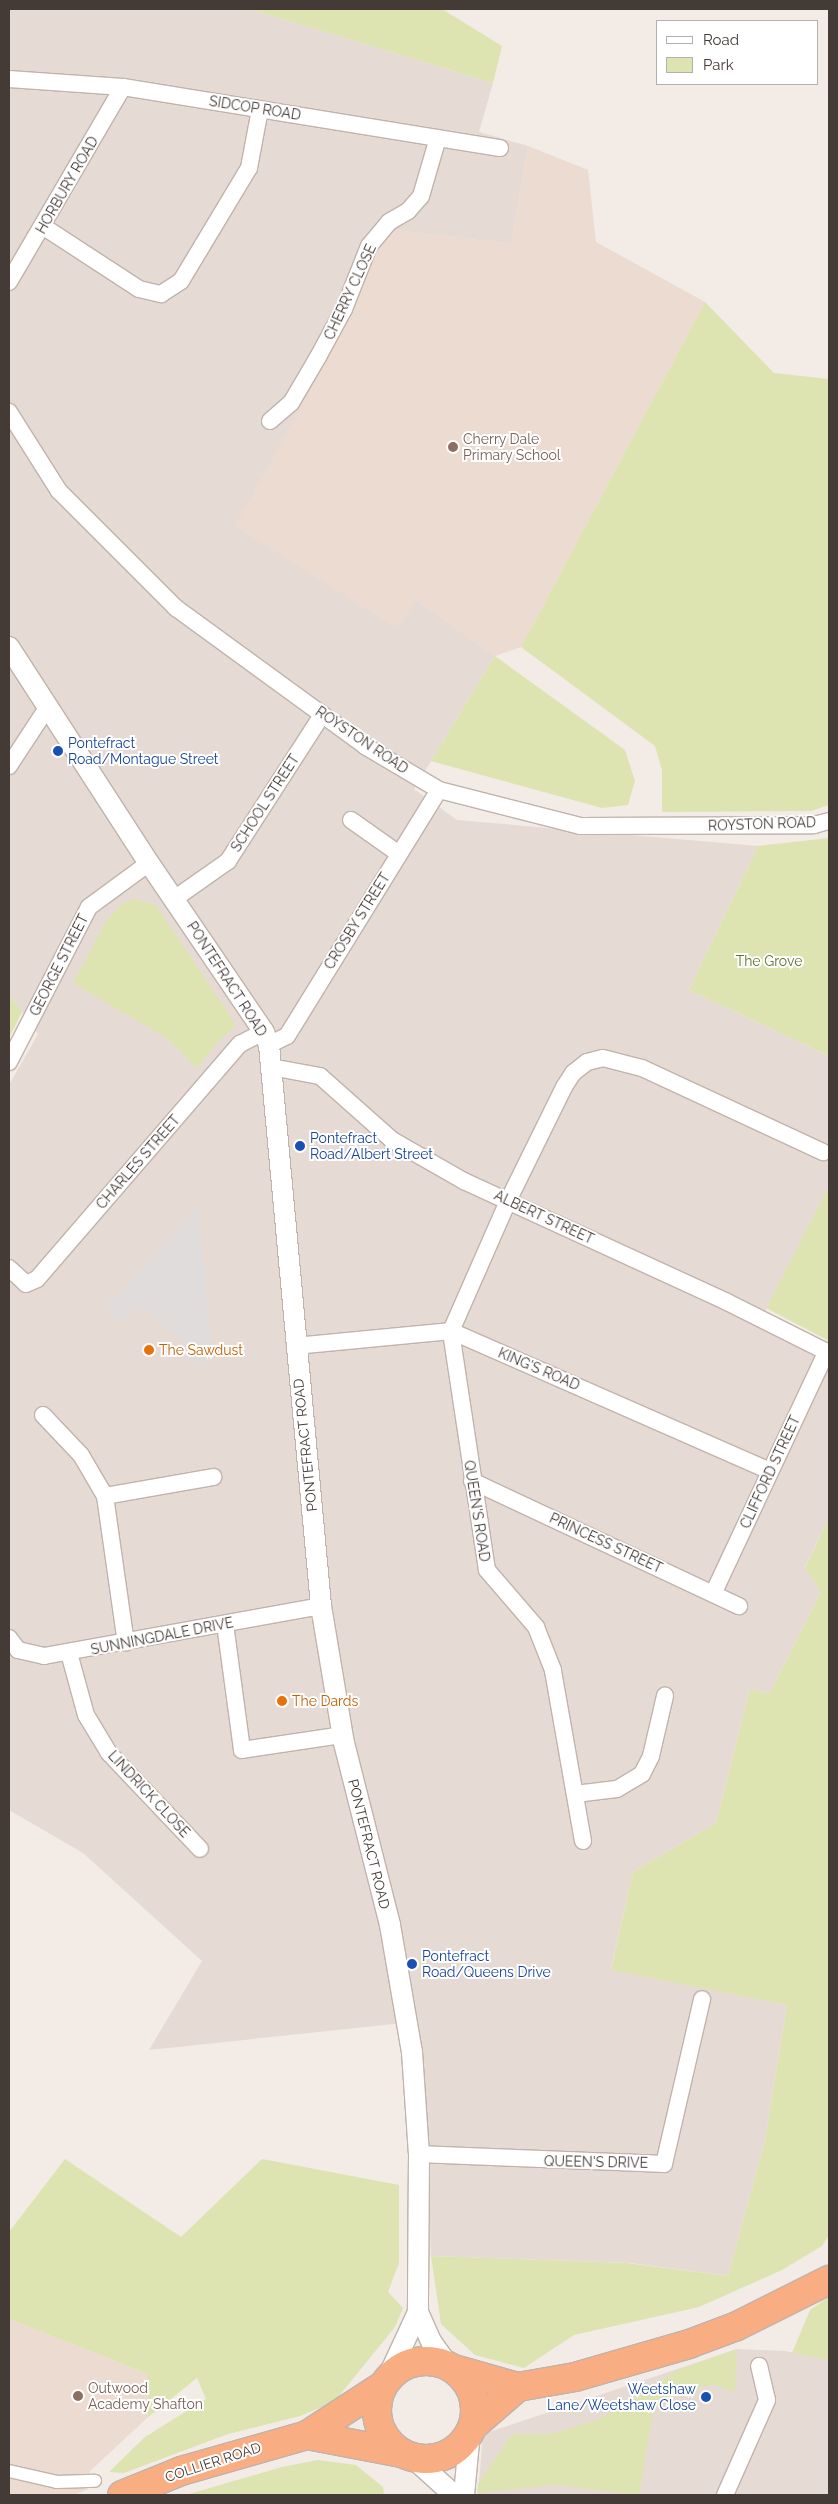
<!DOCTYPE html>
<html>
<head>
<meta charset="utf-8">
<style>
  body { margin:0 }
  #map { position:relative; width:838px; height:2504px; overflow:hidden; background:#f2ebe6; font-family:Raleway,sans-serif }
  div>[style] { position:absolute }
  .residential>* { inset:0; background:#e6dbd4 }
  .education>* { inset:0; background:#ebdbd1 }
  .green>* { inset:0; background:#dee4b1 }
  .parking>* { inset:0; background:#e0dcdb }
  .roads { filter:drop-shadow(1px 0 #c0b3ac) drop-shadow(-1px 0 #c0b3ac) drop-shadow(0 1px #c0b3ac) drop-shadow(0 -1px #c0b3ac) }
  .pedestrian>* { height:12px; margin:-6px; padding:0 6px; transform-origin:6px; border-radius:6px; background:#fff }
  .minor>* { height:16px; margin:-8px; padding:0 8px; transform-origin:8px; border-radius:8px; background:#fff }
  .tertiary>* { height:20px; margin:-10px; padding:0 10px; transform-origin:10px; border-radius:10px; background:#fff }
  .trunk>* { height:28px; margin:-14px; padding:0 14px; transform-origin:14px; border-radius:14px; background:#f8ad82 }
  .trunk>.ring { margin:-14px; padding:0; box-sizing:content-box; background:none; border:28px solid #f8ad82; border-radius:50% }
  .dots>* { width:14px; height:14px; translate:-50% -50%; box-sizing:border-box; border:2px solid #fff; border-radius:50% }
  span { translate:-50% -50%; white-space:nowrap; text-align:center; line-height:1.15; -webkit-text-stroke:4px #fff; paint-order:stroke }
  .street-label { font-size:14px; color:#443a36 }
  .education-label { font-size:14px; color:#785e54 }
  .left { translate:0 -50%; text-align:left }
  .transit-label { font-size:14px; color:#164399 }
  .right { translate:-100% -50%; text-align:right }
  .park-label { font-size:14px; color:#5e732c }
  .food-label { font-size:14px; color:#c56008 }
  .frame { position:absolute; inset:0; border:10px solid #443a36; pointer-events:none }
  .legend { position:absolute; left:656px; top:20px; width:162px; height:65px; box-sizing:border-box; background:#fff; border:1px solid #b4b0af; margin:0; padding:6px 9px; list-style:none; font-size:15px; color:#443a36 }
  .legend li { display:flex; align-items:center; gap:10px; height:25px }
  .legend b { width:25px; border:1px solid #b4b0af }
</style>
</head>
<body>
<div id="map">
  <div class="residential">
    <div style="clip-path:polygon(9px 9px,250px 9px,493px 83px,479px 132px,528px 146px,511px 244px,388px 229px,322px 369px,398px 628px,415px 599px,495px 656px,414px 789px,457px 820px,758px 846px,689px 990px,829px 1056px,829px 1186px,759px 1324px,829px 1360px,829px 1517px,805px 1567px,821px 1592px,769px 1694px,750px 1689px,716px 1823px,633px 1872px,611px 1969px,787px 2005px,765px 2140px,728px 2276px,631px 2263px,431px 2256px,426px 2108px,414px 2019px,394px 2024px,149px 2050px,202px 1961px,83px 1853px,9px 1810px,9px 1085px,38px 1034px,9px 994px)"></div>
    <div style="clip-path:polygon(737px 2349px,785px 2351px,829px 2360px,829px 2495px,478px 2495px,483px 2434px)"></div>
  </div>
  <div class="education">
    <div style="clip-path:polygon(528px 146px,588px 170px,596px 242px,705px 302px,521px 647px,495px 656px,415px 599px,398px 629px,235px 526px,322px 369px,388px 229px,511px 244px)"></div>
    <div style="clip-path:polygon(9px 2319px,148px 2374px,147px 2418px,90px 2471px,88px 2489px,74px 2495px,9px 2495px)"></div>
  </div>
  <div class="green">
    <div style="clip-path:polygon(250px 9px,442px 9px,502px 46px,493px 83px)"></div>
    <div style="clip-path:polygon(705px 302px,774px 373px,829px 379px,829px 805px,811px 811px,662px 812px,662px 770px,655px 746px,521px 647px)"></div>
    <div style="clip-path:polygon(495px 656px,625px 750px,635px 781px,628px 805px,602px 808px,431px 761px)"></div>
    <div style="clip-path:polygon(829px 838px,829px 1056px,689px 990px,758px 846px)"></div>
    <div style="clip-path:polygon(133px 899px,156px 905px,234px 1022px,234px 1028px,219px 1040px,197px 1068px,168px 1039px,73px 983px,107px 920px,121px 905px)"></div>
    <div style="clip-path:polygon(9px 994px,22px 1012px,9px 1038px)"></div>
    <div style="clip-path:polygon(829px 1186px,829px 1341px,766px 1308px)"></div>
    <div style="clip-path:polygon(829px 1517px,829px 2235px,822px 2246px,782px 2270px,699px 2307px,574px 2335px,524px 2368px,475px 2355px,441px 2324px,431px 2256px,627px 2263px,728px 2276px,765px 2140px,787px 2005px,611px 1970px,633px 1872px,716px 1823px,750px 1689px,769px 1694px,821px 1592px,805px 1568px)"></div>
    <div style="clip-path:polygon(65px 2159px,181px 2237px,262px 2159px,399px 2185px,399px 2263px,388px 2292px,403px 2308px,395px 2327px,334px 2402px,300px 2416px,228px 2434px,124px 2473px,109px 2472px,145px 2437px,206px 2399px,197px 2378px,147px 2418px,148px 2374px,9px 2319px,9px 2232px)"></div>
    <div style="clip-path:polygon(829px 2297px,829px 2360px,792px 2353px,810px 2310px)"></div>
    <div style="clip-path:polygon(737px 2349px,735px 2392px,714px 2385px,673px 2392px,653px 2412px,639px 2495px,555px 2485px,477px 2493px,478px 2484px,512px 2434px,550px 2434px,600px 2419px,677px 2370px)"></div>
    <div style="clip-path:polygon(318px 2460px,356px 2465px,383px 2487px,384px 2495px,186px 2495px,282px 2467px)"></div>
  </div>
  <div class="parking">
    <div style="clip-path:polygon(198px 1206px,212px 1356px,198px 1368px,177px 1350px,183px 1343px,143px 1306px,136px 1314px,131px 1310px,121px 1321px,107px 1308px)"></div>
  </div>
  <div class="roads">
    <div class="pedestrian">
      <div style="left:9px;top:2471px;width:49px;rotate:12.9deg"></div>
      <div style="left:57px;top:2482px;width:38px;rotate:-2deg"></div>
    </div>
    <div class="minor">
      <div style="left:9px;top:79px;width:114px;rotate:4deg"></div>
      <div style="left:123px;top:87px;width:382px;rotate:9.2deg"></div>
      <div style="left:44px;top:227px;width:113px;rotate:33.1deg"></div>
      <div style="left:139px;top:289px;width:23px;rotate:13deg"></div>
      <div style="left:161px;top:294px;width:24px;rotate:-33deg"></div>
      <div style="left:181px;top:281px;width:132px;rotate:-59deg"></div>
      <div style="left:249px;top:168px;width:60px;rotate:-79.4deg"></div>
      <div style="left:9px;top:282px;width:226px;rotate:-59.7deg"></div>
      <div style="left:9px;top:412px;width:93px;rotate:57.7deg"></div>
      <div style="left:59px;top:491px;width:165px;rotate:45deg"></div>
      <div style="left:176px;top:608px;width:234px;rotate:36.1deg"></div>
      <div style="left:365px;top:746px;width:86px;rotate:30.7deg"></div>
      <div style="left:439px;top:790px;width:146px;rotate:14.3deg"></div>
      <div style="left:580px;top:826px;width:234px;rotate:-0.2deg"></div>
      <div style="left:814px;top:825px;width:16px;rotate:-15deg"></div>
      <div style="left:270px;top:421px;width:28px;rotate:-41deg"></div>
      <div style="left:291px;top:403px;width:53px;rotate:-59.6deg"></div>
      <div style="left:318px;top:357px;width:55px;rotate:-61.6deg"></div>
      <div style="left:344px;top:309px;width:68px;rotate:-68.4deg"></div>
      <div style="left:369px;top:246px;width:31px;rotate:-50deg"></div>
      <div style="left:389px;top:222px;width:22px;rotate:-30deg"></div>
      <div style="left:408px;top:211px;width:20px;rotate:-49deg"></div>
      <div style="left:421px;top:196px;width:60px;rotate:-73.7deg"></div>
      <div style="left:9px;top:766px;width:69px;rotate:-56.8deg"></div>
      <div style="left:351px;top:820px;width:59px;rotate:35.3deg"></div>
      <div style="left:174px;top:899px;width:66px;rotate:-35.1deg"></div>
      <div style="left:228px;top:861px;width:174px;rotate:-57.2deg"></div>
      <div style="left:269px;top:1045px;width:20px;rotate:-27deg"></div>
      <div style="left:287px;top:1036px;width:289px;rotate:-58.3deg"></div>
      <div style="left:9px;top:1062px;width:174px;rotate:-62.7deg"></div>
      <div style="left:89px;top:907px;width:74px;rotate:-36.3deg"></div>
      <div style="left:271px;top:1067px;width:50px;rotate:10.4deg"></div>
      <div style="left:320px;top:1076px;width:96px;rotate:41.6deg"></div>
      <div style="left:392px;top:1140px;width:83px;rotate:29.7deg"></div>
      <div style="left:464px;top:1181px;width:289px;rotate:24.7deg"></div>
      <div style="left:727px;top:1302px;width:114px;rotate:26.6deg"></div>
      <div style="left:9px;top:1268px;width:23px;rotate:43deg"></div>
      <div style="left:26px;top:1284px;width:12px;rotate:-24deg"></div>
      <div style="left:37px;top:1279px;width:311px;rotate:-49.2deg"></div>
      <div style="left:240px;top:1044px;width:27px;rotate:-27deg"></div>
      <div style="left:295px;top:1346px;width:157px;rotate:-5.5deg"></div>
      <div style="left:451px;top:1331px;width:348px;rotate:23.7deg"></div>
      <div style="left:43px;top:1415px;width:55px;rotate:46.5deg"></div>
      <div style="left:81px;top:1455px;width:48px;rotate:59.7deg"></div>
      <div style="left:105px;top:1496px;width:148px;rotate:81.9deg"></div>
      <div style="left:472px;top:1481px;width:295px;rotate:25.1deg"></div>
      <div style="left:105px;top:1496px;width:110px;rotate:-10deg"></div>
      <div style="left:713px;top:1594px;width:268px;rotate:-64.9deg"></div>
      <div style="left:225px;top:1624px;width:127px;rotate:82.3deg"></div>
      <div style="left:242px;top:1750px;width:101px;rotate:-8.5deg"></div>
      <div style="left:9px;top:1638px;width:15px;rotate:53deg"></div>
      <div style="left:18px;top:1650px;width:27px;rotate:13deg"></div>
      <div style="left:44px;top:1656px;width:281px;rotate:-10.2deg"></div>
      <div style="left:69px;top:1653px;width:64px;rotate:74.7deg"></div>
      <div style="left:86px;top:1715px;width:44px;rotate:58.8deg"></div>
      <div style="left:109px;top:1753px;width:132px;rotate:46.5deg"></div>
      <div style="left:575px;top:1794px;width:42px;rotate:-6.8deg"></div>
      <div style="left:617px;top:1789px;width:29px;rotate:-31deg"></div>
      <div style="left:642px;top:1774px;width:20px;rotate:-63deg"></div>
      <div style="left:651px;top:1756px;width:62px;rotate:-76.9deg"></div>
      <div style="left:583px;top:1841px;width:174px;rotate:-100deg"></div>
      <div style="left:553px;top:1670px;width:46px;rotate:-111.6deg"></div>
      <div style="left:536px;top:1627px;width:75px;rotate:-130.7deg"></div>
      <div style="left:487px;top:1570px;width:242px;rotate:-98.6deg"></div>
      <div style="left:451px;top:1331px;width:142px;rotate:-66.3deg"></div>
      <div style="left:508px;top:1201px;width:127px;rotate:-63.8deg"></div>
      <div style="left:564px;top:1087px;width:17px;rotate:-57deg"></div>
      <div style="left:573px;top:1073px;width:18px;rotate:-38deg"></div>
      <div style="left:587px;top:1062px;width:16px;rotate:-14deg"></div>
      <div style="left:603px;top:1058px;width:40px;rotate:14.4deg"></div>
      <div style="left:642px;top:1068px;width:200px;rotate:24.9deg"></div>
      <div style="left:419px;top:2154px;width:245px;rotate:2.3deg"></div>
      <div style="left:664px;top:2164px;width:169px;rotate:-77deg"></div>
      <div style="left:725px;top:2495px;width:104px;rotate:-66.1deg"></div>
      <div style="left:767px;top:2400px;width:35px;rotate:-103deg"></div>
    </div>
    <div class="tertiary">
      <div style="left:9px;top:647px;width:257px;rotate:57.1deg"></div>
      <div style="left:149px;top:863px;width:204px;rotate:55.8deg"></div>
      <div style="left:264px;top:1032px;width:14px;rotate:69deg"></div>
      <div style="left:269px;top:1045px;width:563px;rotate:84.7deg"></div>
      <div style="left:321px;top:1606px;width:139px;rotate:80.5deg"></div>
      <div style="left:344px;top:1743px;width:188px;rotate:75.8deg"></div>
      <div style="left:390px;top:1925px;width:129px;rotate:80.2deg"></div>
      <div style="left:412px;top:2052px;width:102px;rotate:86.1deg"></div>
      <div style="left:419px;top:2154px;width:158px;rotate:90.4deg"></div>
      <div style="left:418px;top:2312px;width:34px;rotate:66deg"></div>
      <div style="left:432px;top:2343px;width:29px;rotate:54deg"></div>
      <div style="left:388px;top:2377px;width:72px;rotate:-65.2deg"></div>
      <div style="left:412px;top:2457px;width:57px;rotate:42.1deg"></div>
      <div style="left:464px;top:2495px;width:63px;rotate:-84.6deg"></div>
    </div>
    <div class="trunk">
      <div class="ring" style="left:377px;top:2361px;width:70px;height:70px"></div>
      <div style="left:454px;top:2369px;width:66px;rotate:15.7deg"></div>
      <div style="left:518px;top:2387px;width:58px;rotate:-10deg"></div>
      <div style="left:575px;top:2377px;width:119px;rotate:-16.1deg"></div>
      <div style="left:689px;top:2344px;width:51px;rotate:-20.6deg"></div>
      <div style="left:737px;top:2326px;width:103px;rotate:-26.6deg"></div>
      <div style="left:472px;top:2427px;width:61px;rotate:-41deg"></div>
      <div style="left:307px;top:2435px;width:96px;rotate:10.8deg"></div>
      <div style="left:122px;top:2495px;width:64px;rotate:-22.1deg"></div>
      <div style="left:181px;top:2471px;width:131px;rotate:-15.9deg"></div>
      <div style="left:307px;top:2435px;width:88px;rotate:-33deg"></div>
    </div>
  </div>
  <div class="dots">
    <div style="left:453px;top:447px;background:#8d6e63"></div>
    <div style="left:58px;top:751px;background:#1a4fb4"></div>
    <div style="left:300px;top:1146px;background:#1a4fb4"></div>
    <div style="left:149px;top:1350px;background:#e8710a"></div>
    <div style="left:282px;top:1701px;background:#e8710a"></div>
    <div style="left:412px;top:1964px;background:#1a4fb4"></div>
    <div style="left:78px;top:2396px;background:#8d6e63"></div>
    <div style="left:706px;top:2397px;background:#1a4fb4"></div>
  </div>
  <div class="street-label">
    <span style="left:255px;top:108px;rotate:9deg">SIDCOP ROAD</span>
    <span style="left:67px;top:185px;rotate:-60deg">HORBURY ROAD</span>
    <span style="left:350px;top:292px;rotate:-65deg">CHERRY CLOSE</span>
    <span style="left:362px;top:740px;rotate:34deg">ROYSTON ROAD</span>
    <span style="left:265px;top:803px;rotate:-57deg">SCHOOL STREET</span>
    <span style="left:762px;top:824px;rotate:-2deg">ROYSTON ROAD</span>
    <span style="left:357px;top:921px;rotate:-58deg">CROSBY STREET</span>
    <span style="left:59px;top:965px;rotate:-63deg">GEORGE STREET</span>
    <span style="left:227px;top:979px;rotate:57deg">PONTEFRACT ROAD</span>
    <span style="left:138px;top:1162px;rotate:-49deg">CHARLES STREET</span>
    <span style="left:544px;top:1217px;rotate:25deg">ALBERT STREET</span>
    <span style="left:539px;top:1369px;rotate:23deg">KING'S ROAD</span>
    <span style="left:305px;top:1445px;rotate:-96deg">PONTEFRACT ROAD</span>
    <span style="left:770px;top:1472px;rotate:-65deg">CLIFFORD STREET</span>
    <span style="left:477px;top:1511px;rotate:81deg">QUEEN'S ROAD</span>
    <span style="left:606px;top:1543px;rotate:25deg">PRINCESS STREET</span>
    <span style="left:162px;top:1636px;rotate:-11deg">SUNNINGDALE DRIVE</span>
    <span style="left:149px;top:1794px;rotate:47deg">LINDRICK CLOSE</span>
    <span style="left:369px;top:1844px;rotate:76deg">PONTEFRACT ROAD</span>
    <span style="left:596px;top:2162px;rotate:1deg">QUEEN'S DRIVE</span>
    <span style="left:213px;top:2462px;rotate:-18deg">COLLIER ROAD</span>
  </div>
  <div class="education-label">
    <span class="left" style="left:463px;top:447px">Cherry Dale<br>Primary School</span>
    <span class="left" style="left:88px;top:2396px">Outwood<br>Academy Shafton</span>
  </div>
  <div class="transit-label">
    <span class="left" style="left:68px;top:751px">Pontefract<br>Road/Montague Street</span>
    <span class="left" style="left:310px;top:1146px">Pontefract<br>Road/Albert Street</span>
    <span class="left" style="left:422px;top:1964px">Pontefract<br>Road/Queens Drive</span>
    <span class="right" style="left:696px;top:2397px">Weetshaw<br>Lane/Weetshaw Close</span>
  </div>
  <div class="park-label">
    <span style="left:769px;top:961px">The Grove</span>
  </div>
  <div class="food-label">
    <span class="left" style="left:159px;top:1350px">The Sawdust</span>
    <span class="left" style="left:292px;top:1701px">The Dards</span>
  </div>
  <div class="frame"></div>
  <ul class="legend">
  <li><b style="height:6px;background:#fff"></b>Road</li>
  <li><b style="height:14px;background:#dee4b1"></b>Park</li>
  </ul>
</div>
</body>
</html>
